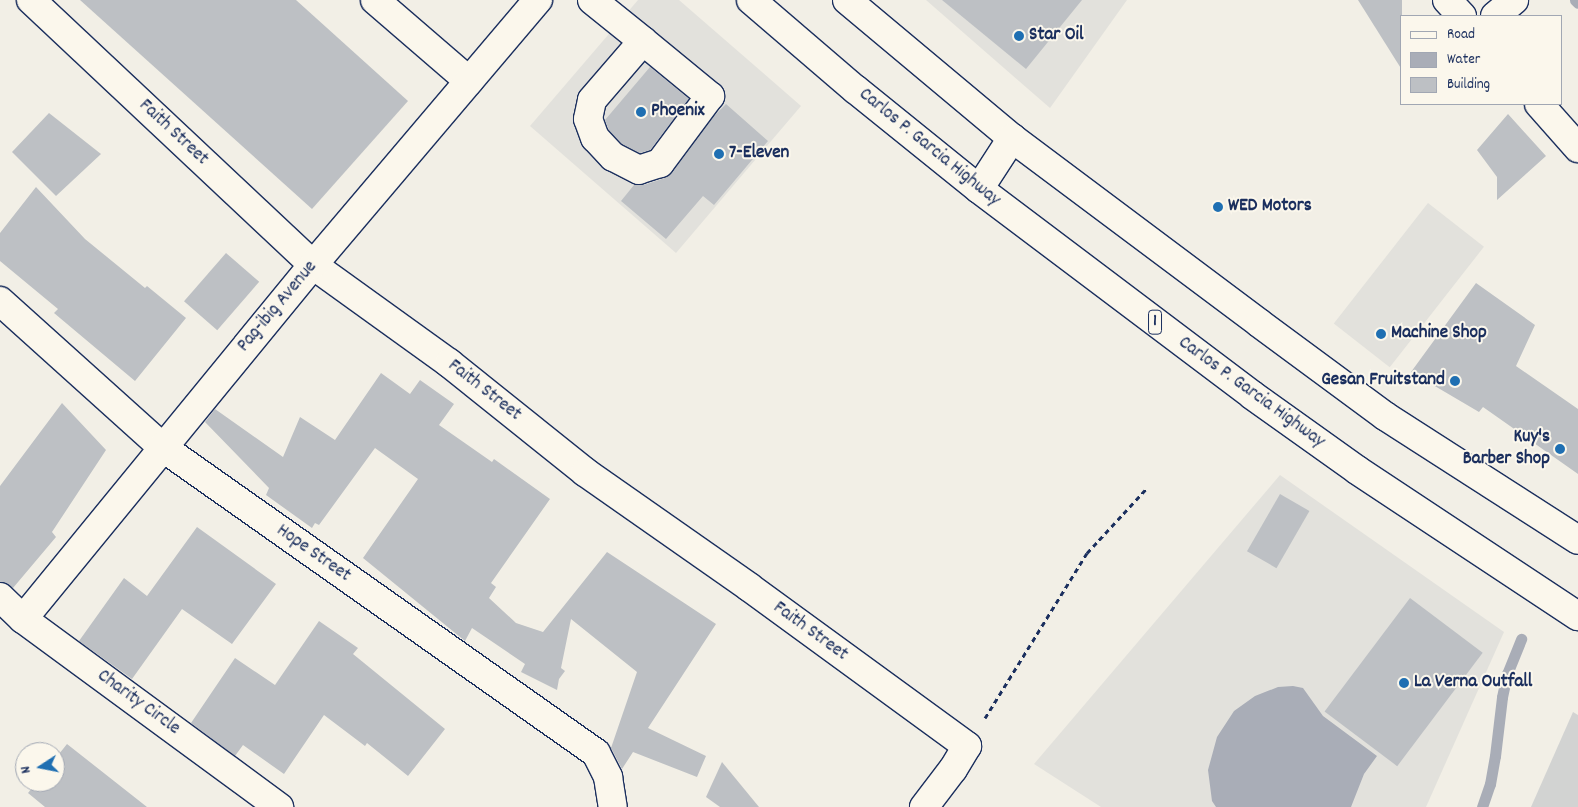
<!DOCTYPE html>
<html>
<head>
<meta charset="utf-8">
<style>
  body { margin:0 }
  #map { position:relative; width:1578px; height:807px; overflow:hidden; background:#f2efe6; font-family:Dekko,sans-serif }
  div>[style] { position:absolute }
  .built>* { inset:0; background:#e2e1dc; transform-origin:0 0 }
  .green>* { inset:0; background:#d2d3d2 }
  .water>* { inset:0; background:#a9adb7 }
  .stream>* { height:11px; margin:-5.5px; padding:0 5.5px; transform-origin:5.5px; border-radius:5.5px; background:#a9adb7 }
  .building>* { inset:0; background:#bdc0c4; transform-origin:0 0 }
  .path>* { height:3px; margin-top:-1.5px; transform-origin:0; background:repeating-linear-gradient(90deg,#1b2f5e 0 5px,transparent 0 9px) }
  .roads { filter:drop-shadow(1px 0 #1b2f5e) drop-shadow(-1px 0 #1b2f5e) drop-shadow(0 1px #1b2f5e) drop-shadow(0 -1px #1b2f5e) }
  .minor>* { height:28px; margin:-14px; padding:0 14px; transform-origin:14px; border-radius:14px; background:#fbf7ec }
  .highway>* { height:28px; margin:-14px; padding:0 14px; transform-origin:14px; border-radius:14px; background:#fbf7ec }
  .dots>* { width:14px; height:14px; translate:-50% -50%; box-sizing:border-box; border:2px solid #fbf7ec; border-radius:50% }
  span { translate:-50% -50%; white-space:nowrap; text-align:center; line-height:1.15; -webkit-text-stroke:4px #fbf7ec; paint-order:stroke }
  .shield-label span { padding:1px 4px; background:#fbf7ec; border:1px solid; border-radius:4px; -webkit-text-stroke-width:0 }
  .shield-label { font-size:18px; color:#1b2f5e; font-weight:700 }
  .poi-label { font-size:19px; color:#1b2f5e; font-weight:700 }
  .left { translate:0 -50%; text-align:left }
  .right { translate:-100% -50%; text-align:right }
  .street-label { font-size:19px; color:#1b2f5e }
  .legend { position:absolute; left:1400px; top:15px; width:162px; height:90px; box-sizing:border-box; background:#fbf7ec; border:1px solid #a1a7b3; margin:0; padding:6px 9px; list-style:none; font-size:15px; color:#1b2f5e }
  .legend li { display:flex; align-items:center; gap:10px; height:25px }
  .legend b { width:25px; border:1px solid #a1a7b3 }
  .north { position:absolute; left:15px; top:742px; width:50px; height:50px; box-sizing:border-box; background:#fbf7ec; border:1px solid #a1a7b3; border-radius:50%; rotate:259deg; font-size:14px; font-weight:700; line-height:20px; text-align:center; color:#1b2f5e }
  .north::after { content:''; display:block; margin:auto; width:18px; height:22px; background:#1f6fb2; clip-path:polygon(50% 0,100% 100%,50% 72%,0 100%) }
</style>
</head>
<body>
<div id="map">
  <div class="built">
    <div style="clip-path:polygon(638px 0,679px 0,801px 106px,676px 253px,530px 126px)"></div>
    <div style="clip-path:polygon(926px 0,1127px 0,1050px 108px)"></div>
    <div style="left:1428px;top:203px;width:71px;height:153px;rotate:38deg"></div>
    <div style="clip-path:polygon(1280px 475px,1504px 632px,1426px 807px,1101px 807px,1034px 764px)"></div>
  </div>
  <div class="green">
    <div style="clip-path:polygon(1573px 712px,1578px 715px,1578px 807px,1531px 807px)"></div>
  </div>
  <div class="water">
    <div style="clip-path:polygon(1293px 686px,1303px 688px,1323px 716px,1377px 756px,1364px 774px,1351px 807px,1216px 807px,1212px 801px,1208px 770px,1217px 737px,1234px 711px,1255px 696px,1278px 687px)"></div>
  </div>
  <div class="stream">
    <div style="left:1575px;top:0;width:4px;rotate:45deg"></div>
    <div style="left:1482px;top:807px;width:24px;rotate:-71deg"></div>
    <div style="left:1490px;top:784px;width:28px;rotate:-80deg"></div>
    <div style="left:1495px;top:756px;width:59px;rotate:-83.2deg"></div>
    <div style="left:1502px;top:697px;width:24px;rotate:-78deg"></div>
    <div style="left:1507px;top:674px;width:38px;rotate:-68deg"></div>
  </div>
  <div class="building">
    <div style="clip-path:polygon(80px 0,296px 0,408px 101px,312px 209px)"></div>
    <div style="clip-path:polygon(942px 0,1082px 0,1026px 69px)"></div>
    <div style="clip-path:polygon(1358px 0,1402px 0,1402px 70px)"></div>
    <div style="clip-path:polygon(650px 67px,689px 99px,650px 150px,640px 153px,622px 144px,609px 130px,605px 120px)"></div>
    <div style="clip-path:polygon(726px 104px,768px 141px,714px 205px,703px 196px,666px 239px,621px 201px,634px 185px,644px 185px,665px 178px,672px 173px,714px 116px)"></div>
    <div style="clip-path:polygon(49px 113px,101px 154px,56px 196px,12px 152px)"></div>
    <div style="clip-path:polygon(1508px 114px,1546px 156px,1497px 200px,1497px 177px,1477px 150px)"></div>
    <div style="clip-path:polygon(36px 187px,85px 239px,145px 288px,147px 286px,186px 318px,135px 381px,54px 313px,58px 309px,0 261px,0 233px)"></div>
    <div style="left:226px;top:253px;width:44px;height:64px;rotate:41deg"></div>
    <div style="clip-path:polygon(1476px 283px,1535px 325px,1516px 366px,1578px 409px,1578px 474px,1483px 407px,1479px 412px,1411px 372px)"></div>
    <div style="clip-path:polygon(381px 373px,410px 394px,420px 380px,454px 404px,439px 425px,492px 462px,494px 459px,550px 499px,491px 583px,496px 587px,489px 598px,516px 623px,543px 632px,607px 552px,716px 624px,648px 728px,706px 756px,697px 777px,633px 752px,622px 769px,611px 748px,637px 672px,571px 619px,561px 668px,565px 671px,559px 679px,557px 690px,521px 672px,525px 664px,472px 628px,465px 641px,363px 558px,418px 479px,375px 448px,319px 525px,315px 523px,312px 528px,266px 495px,269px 488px,205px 422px,215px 409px,283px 457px,300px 417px,335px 440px)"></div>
    <div style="clip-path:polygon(62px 403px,106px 450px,52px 532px,56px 537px,13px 588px,0 582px,0 486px)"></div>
    <div style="left:1280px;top:494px;width:34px;height:66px;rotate:30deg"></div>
    <div style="clip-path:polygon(197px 527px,276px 584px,232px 644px,182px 609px,132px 679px,79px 641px,124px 578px,147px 596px)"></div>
    <div style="left:1410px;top:598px;width:91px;height:142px;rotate:37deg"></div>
    <div style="clip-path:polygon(319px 621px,358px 648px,353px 654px,445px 729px,408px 776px,367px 743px,365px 746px,324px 715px,284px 774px,243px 745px,235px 756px,191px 723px,235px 658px,275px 685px)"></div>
    <div style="clip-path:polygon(67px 744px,147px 807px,45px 807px,28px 793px,37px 782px,55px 782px,55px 759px)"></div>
    <div style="clip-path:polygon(722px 762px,759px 807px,720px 807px,706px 797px)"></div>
  </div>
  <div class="path">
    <div style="left:985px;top:718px;width:194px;rotate:-58.3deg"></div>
    <div style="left:1087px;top:553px;width:87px;rotate:-47.3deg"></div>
  </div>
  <div class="roads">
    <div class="minor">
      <div style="left:31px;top:0;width:387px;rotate:43.2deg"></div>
      <div style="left:313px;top:265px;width:168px;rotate:35.8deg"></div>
      <div style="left:449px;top:363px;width:174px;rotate:38.7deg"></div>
      <div style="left:585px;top:472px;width:200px;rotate:35deg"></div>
      <div style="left:749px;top:587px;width:270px;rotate:36.1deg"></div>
      <div style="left:967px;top:746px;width:27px;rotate:121deg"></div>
      <div style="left:953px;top:769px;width:48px;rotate:127.3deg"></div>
      <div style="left:375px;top:0;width:124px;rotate:40.8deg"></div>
      <div style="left:592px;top:0;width:65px;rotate:38.8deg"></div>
      <div style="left:643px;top:41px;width:87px;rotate:39.4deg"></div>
      <div style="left:710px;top:96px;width:84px;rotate:126.7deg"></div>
      <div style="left:660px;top:163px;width:22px;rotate:162deg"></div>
      <div style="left:639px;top:170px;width:29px;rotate:-153deg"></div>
      <div style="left:613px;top:157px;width:26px;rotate:-133deg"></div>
      <div style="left:595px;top:138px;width:20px;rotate:-110deg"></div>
      <div style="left:588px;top:119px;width:19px;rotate:-78deg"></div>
      <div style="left:592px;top:100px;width:78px;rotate:-49.2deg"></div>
      <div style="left:1447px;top:0;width:22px;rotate:47deg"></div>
      <div style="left:1495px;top:16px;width:25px;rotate:-40deg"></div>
      <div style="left:1539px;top:104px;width:59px;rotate:48.4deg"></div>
      <div style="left:0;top:301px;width:218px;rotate:42deg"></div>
      <div style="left:162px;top:447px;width:531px;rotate:35.19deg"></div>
      <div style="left:596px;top:753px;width:27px;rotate:63deg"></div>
      <div style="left:608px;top:777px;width:30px;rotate:81deg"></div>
      <div style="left:0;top:597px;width:32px;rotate:44deg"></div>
      <div style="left:23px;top:619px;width:318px;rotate:36.3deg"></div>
      <div style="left:23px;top:619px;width:458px;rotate:-50.7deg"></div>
      <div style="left:313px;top:265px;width:348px;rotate:-49.7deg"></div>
    </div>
    <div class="highway">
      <div style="left:751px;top:0;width:137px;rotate:40.6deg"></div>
      <div style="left:855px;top:89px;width:159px;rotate:38.9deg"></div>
      <div style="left:979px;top:189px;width:342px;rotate:37deg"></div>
      <div style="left:1252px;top:395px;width:129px;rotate:35.5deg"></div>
      <div style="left:1357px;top:470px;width:265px;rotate:33.5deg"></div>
      <div style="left:847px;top:0;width:215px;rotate:39.9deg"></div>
      <div style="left:1012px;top:138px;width:309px;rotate:36.8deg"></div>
      <div style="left:1259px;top:323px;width:157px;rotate:36.4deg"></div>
      <div style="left:1385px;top:416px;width:229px;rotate:32.7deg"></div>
      <div style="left:979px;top:189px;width:61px;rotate:-57.1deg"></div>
    </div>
  </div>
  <div class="dots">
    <div style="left:1019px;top:36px;background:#1f6fb2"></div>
    <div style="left:641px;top:112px;background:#1f6fb2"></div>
    <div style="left:719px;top:154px;background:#1f6fb2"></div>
    <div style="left:1218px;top:207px;background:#1f6fb2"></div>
    <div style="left:1381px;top:334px;background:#1f6fb2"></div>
    <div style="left:1455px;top:381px;background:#1f6fb2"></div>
    <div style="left:1560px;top:449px;background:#1f6fb2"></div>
    <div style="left:1404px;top:683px;background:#1f6fb2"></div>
  </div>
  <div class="shield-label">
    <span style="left:1155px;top:322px">1</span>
  </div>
  <div class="poi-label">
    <span class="left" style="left:1029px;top:36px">Star Oil</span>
    <span class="left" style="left:651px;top:112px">Phoenix</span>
    <span class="left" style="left:729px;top:154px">7-Eleven</span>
    <span class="left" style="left:1228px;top:207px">WED Motors</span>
    <span class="left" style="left:1391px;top:334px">Machine Shop</span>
    <span class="right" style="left:1445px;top:381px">Gesan Fruitstand</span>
    <span class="right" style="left:1550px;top:449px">Kuy's<br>Barber Shop</span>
    <span class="left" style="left:1414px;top:683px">La Verna Outfall</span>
  </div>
  <div class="street-label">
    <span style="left:173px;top:133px;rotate:43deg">Faith Street</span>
    <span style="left:929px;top:148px;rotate:39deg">Carlos P. Garcia Highway</span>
    <span style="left:278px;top:307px;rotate:-50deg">Pag-ibig Avenue</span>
    <span style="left:484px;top:391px;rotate:38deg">Faith Street</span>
    <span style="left:1251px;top:393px;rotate:36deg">Carlos P. Garcia Highway</span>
    <span style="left:313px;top:554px;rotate:35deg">Hope Street</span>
    <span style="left:810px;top:632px;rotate:36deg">Faith Street</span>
    <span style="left:138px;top:703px;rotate:36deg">Charity Circle</span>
  </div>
  <ul class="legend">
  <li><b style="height:6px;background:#fbf7ec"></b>Road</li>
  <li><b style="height:14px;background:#a9adb7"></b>Water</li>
  <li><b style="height:14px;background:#bdc0c4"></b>Building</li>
  </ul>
  <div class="north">N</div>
</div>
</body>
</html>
